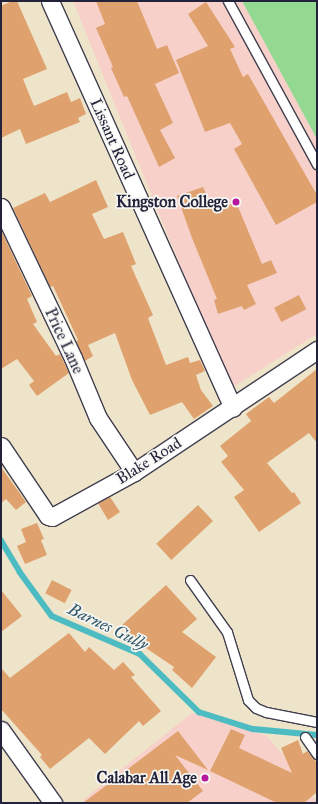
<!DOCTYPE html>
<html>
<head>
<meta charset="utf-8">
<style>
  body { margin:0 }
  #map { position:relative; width:318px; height:804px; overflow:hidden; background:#eee4c9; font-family:"IM FELL Great Primer",serif }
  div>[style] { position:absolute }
  .built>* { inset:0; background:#f7d0ca }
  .green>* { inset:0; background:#94d992 }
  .stream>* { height:5.5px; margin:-2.75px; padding:0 2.75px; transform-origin:2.75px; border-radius:2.75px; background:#4dbcc2 }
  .building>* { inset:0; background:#dfa26e; transform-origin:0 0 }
  .roads { filter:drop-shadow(1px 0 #413f50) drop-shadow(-1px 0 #413f50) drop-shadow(0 1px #413f50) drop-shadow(0 -1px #413f50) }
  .lane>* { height:9px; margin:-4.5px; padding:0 4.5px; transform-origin:4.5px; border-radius:4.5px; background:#fff }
  .street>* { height:17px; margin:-8.5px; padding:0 8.5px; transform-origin:8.5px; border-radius:8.5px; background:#fff }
  .dots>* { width:11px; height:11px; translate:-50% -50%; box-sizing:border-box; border:2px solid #f6f6f2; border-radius:50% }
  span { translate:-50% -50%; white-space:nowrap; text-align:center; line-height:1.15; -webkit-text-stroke:3.5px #f6f6f2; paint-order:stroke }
  .street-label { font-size:16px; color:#22223b }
  .poi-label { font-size:16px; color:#22223b; font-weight:700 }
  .right { translate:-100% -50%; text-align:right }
  .water-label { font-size:17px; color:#31586a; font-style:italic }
  .frame { position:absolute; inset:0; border:2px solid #22223b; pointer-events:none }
</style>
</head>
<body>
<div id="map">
  <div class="built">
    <div style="clip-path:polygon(73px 1px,317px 1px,317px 334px,230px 389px)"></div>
    <div style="clip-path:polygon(192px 713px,266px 735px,285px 757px,317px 803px,85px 803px,83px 800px)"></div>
  </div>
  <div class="green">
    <div style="clip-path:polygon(242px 1px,317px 1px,317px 139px)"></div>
  </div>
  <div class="stream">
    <div style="left:1px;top:540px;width:37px;rotate:59deg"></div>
    <div style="left:20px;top:572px;width:54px;rotate:54deg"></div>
    <div style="left:52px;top:616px;width:96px;rotate:23.4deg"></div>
    <div style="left:140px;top:654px;width:83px;rotate:44.5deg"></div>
    <div style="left:199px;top:712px;width:57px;rotate:17.5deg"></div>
    <div style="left:253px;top:729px;width:64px;rotate:5.4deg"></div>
  </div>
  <div class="building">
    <div style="clip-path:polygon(12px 1px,17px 1px,47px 69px,23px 79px,34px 106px,67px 92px,71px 102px,80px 98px,86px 114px,78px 118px,80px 122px,26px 144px,20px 129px,1px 138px,1px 6px)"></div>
    <div style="clip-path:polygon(96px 1px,137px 1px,157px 49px,167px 45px,179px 73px,155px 84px,173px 123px,160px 130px,175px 158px,159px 167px,127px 96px,124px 97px,111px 68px,113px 67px,96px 28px,105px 24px)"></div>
    <div style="clip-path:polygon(206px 2px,235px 47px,230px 49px,243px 77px,248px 74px,317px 195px,317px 202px,276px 225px,234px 149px,242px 144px,230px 123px,205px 132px,176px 60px,208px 46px,188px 14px)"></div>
    <div style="clip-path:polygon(96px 180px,108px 207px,92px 214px,104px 239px,123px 232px,136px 264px,131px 266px,153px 315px,148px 318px,166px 365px,188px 357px,190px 363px,200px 360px,205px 371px,196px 375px,201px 390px,213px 406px,194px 419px,182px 402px,150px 415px,132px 380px,115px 333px,88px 345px,93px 356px,85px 361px,76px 342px,78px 340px,53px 286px,50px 287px,13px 208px,45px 193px,50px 202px)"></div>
    <div style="clip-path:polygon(203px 187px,214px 211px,236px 202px,262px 264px,271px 260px,277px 273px,247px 285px,256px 304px,244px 310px,242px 306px,218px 314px,214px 300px,217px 299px,192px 238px,177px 196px)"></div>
    <div style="clip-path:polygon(1px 230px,32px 296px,27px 299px,37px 322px,33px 324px,56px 356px,60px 354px,69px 373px,37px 396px,29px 385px,34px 381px,17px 359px,1px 369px)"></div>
    <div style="left:299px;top:295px;width:16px;height:28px;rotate:63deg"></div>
    <div style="clip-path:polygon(317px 369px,317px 443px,309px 433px,267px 463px,292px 493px,294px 492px,301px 503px,259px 532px,234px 497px,244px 490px,221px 462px,228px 456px,220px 446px,251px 421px,246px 414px,269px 397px,274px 403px)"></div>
    <div style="clip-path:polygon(1px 467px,26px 502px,16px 510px,6px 499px,1px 503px)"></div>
    <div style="clip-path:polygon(110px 497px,120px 512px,108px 520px,98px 503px)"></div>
    <div style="left:198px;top:505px;width:22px;height:57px;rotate:47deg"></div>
    <div style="clip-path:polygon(37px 523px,44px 539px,41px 540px,47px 555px,25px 564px,17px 546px,26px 542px,21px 529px)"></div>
    <div style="left:52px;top:580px;width:22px;height:15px;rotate:27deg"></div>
    <div style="clip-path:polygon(166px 585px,197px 619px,182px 632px,216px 657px,192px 688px,172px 670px,174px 667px,137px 642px,138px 640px,121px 626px)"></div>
    <div style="clip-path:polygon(1px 590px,22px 616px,1px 632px)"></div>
    <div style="clip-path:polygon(69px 633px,85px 652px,89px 647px,114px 670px,123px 662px,135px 675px,131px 677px,161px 711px,143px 726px,139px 721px,105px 754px,89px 738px,50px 769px,40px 757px,42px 755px,1px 709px,1px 668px,10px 678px)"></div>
    <div style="clip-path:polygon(231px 729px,245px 735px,239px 748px,292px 773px,281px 748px,298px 740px,303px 754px,307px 751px,317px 763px,317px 792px,304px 803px,277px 803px,210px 771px)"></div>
    <div style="clip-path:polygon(178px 731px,208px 770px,175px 755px,203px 791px,187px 803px,83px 803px)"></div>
  </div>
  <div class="roads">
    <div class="lane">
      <div style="left:228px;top:1px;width:186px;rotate:61.4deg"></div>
      <div style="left:190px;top:580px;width:64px;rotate:54.6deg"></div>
      <div style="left:227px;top:632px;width:71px;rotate:72.8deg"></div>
      <div style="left:248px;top:700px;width:11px;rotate:45deg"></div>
      <div style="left:256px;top:708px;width:11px;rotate:22deg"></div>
      <div style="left:266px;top:712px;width:52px;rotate:11.1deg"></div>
      <div style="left:305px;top:737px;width:21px;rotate:55deg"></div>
    </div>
    <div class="street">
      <div style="left:50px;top:1px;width:446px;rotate:65.8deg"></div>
      <div style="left:1px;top:207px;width:167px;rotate:64.5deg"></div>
      <div style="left:73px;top:358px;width:65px;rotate:67.4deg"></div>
      <div style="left:98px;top:418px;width:65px;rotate:56.3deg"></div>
      <div style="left:1px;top:446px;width:84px;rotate:56.1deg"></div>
      <div style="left:48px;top:516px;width:4px;rotate:14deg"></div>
      <div style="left:52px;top:517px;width:94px;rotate:-28.8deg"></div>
      <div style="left:134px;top:472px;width:220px;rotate:-33.7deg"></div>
      <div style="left:1px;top:730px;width:90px;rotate:54.5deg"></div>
    </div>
  </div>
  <div class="dots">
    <div style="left:236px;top:202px;background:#b5179e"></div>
    <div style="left:205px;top:778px;background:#b5179e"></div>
  </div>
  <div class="street-label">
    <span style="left:112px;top:139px;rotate:66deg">Lissant Road</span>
    <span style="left:64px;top:341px;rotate:65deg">Price Lane</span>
    <span style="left:149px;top:461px;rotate:-32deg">Blake Road</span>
  </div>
  <div class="poi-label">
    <span class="right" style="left:228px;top:202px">Kingston College</span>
    <span class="right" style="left:197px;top:778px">Calabar All Age</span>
  </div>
  <div class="water-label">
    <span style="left:108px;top:627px;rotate:26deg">Barnes Gully</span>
  </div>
  <div class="frame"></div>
</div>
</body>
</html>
